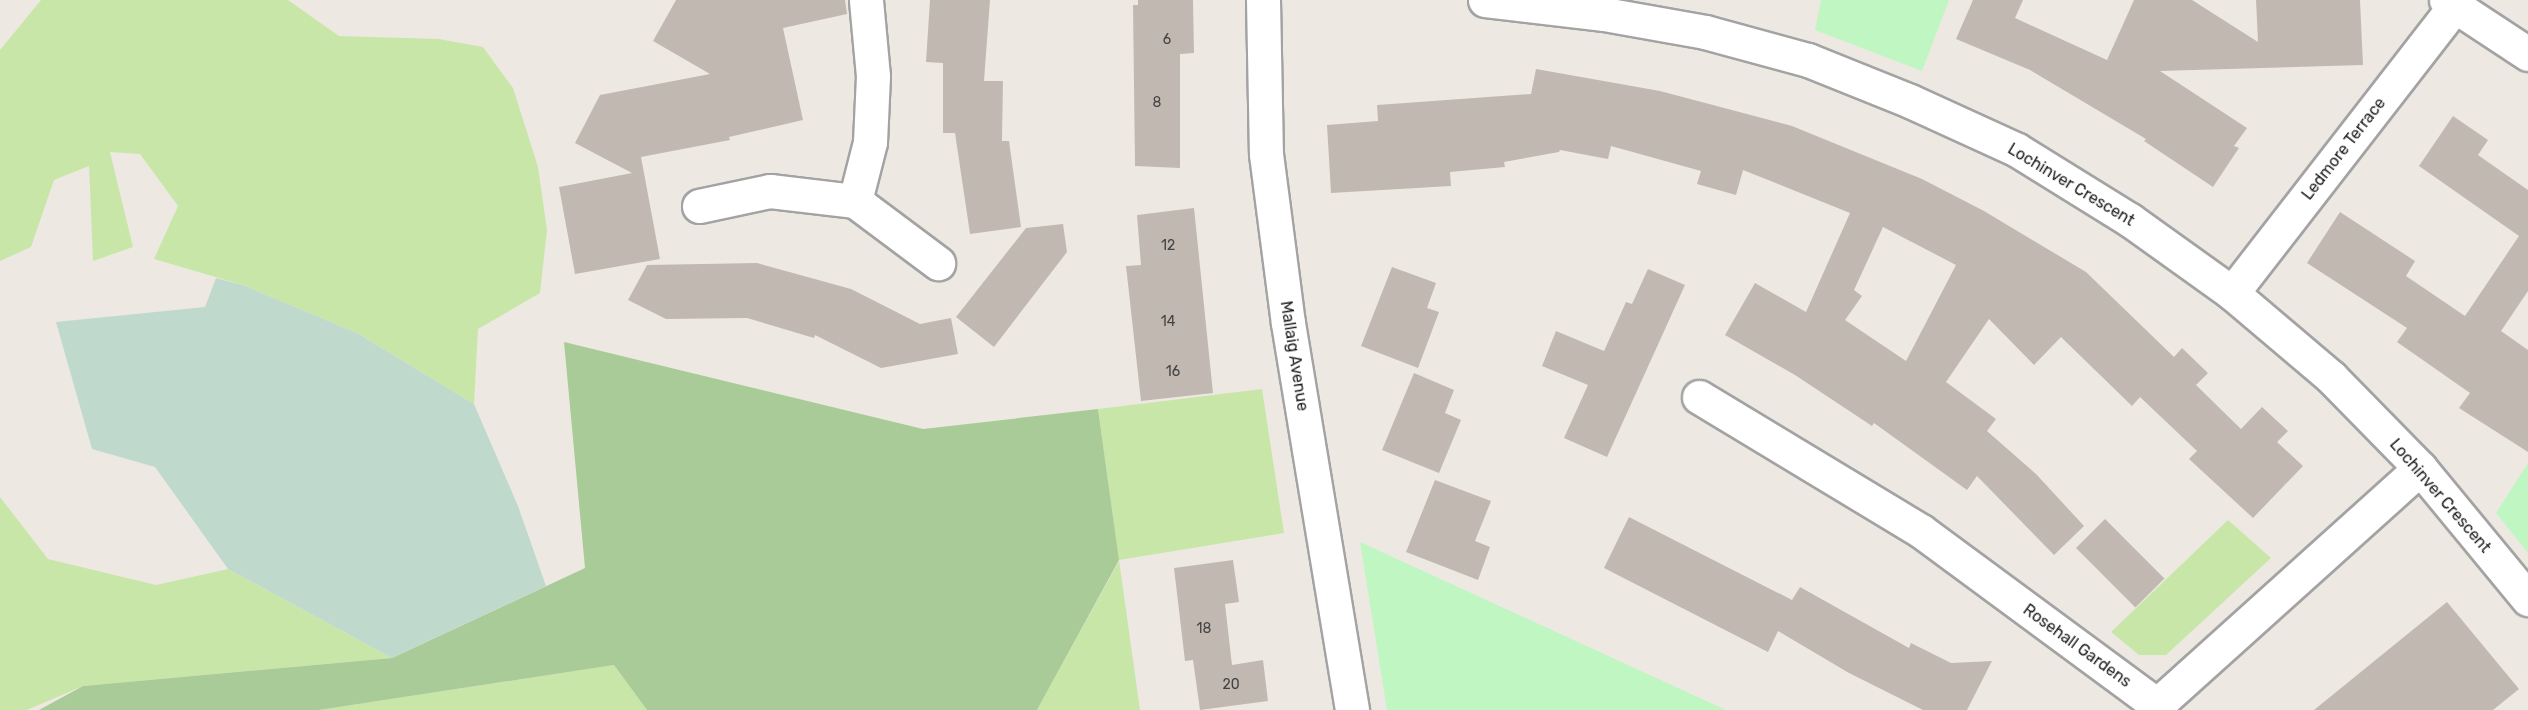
<!DOCTYPE html>
<html>
<head>
<meta charset="utf-8">
<style>
  body { margin:0 }
  #map { position:relative; width:2528px; height:710px; overflow:hidden; background:#ede9e2; font-family:Rubik,sans-serif }
  div>[style] { position:absolute }
  .grass>* { inset:0; background:#c9e6a9 }
  .forest>* { inset:0; background:#a9cb98 }
  .wetland>* { inset:0; background:#bfdacd }
  .park>* { inset:0; background:#bff6c2 }
  .building>* { inset:0; background:#c1b8b2; transform-origin:0 0 }
  .roads { filter:drop-shadow(2px 0 #a3a3a3) drop-shadow(-2px 0 #a3a3a3) drop-shadow(0 2px #a3a3a3) drop-shadow(0 -2px #a3a3a3) }
  .street>* { height:33px; margin:-16.5px; padding:0 16.5px; transform-origin:16.5px; border-radius:16.5px; background:#fff }
  span { translate:-50% -50%; white-space:nowrap; text-align:center; line-height:1.15; -webkit-text-stroke:4.5px #fff; paint-order:stroke }
  .number-label { font-size:14px; color:#454342 }
  .number-label span { -webkit-text-stroke-width:0 }
  .street-label { font-size:16px; color:#1c1c1c }
</style>
</head>
<body>
<div id="map">
  <div class="grass">
    <div style="clip-path:polygon(41px 0,288px 0,339px 36px,439px 39px,483px 47px,513px 88px,538px 167px,547px 230px,540px 293px,478px 329px,474px 404px,357px 333px,243px 285px,154px 259px,178px 206px,140px 154px,110px 152px,133px 247px,93px 261px,89px 166px,54px 180px,31px 247px,0 261px,0 50px)"></div>
    <div style="clip-path:polygon(1262px 389px,1284px 533px,1119px 560px,1140px 710px,1037px 710px,1119px 561px,1098px 409px)"></div>
    <div style="clip-path:polygon(0 497px,48px 559px,156px 585px,228px 569px,392px 658px,83px 686px,27px 710px,0 710px)"></div>
    <div style="clip-path:polygon(2228px 520px,2271px 558px,2166px 655px,2139px 655px,2111px 632px)"></div>
    <div style="clip-path:polygon(614px 665px,647px 710px,319px 710px)"></div>
  </div>
  <div class="forest">
    <div style="clip-path:polygon(564px 342px,923px 429px,1098px 409px,1119px 560px,1037px 710px,647px 710px,614px 665px,319px 710px,39px 710px,83px 686px,392px 658px,585px 568px)"></div>
  </div>
  <div class="wetland">
    <div style="clip-path:polygon(216px 278px,243px 285px,357px 333px,474px 404px,518px 506px,546px 586px,392px 658px,228px 569px,155px 467px,92px 449px,56px 322px,205px 307px)"></div>
  </div>
  <div class="park">
    <div style="clip-path:polygon(1821px 0,1949px 0,1922px 71px,1815px 30px)"></div>
    <div style="clip-path:polygon(2528px 463px,2528px 553px,2496px 513px)"></div>
    <div style="clip-path:polygon(1360px 542px,1726px 710px,1387px 710px)"></div>
  </div>
  <div class="building">
    <div style="clip-path:polygon(676px 0,845px 0,847px 14px,783px 28px,803px 120px,729px 137px,730px 140px,641px 157px,660px 259px,575px 274px,559px 187px,632px 173px,575px 143px,600px 95px,710px 74px,653px 41px)"></div>
    <div style="clip-path:polygon(930px 0,990px 0,984px 81px,1003px 81px,1002px 141px,1009px 141px,1021px 227px,970px 234px,955px 133px,943px 133px,943px 63px,926px 62px)"></div>
    <div style="clip-path:polygon(1138px 0,1193px 0,1194px 53px,1180px 54px,1180px 168px,1135px 166px,1133px 5px,1138px 5px)"></div>
    <div style="clip-path:polygon(1973px 0,2023px 0,2015px 18px,2107px 60px,2134px 0,2192px 0,2258px 42px,2256px 0,2360px 0,2363px 65px,2160px 71px,2247px 128px,2234px 146px,2239px 148px,2213px 187px,2144px 141px,2146px 139px,2030px 70px,1956px 39px)"></div>
    <div style="clip-path:polygon(evenodd,1536px 69px,1660px 91px,1792px 126px,1922px 179px,1984px 211px,2086px 272px,2174px 357px,2182px 348px,2208px 373px,2196px 385px,2241px 429px,2262px 407px,2288px 431px,2277px 442px,2303px 466px,2253px 518px,2189px 459px,2197px 451px,2140px 397px,2132px 406px,2061px 337px,2034px 365px,1989px 319px,1946px 382px,1996px 419px,1987px 431px,2036px 474px,2084px 526px,2054px 555px,1977px 476px,1967px 490px,1874px 423px,1872px 426px,1795px 375px,1725px 335px,1755px 283px,1806px 312px,1850px 213px,1743px 170px,1736px 195px,1697px 184px,1701px 171px,1611px 146px,1608px 159px,1560px 150px,1559px 152px,1504px 162px,1505px 167px,1450px 172px,1451px 186px,1331px 193px,1327px 125px,1378px 121px,1377px 105px,1531px 94px,1536px 69px,1883px 227px,1956px 265px,1906px 361px,1845px 320px,1862px 296px,1854px 290px,1883px 227px)"></div>
    <div style="clip-path:polygon(2453px 116px,2488px 140px,2478px 155px,2528px 190px,2528px 291px,2501px 331px,2528px 350px,2528px 452px,2459px 408px,2470px 393px,2397px 342px,2407px 328px,2307px 263px,2340px 212px,2415px 261px,2406px 276px,2465px 316px,2519px 236px,2419px 166px)"></div>
    <div style="clip-path:polygon(1194px 208px,1213px 393px,1141px 401px,1126px 266px,1141px 265px,1137px 215px)"></div>
    <div style="clip-path:polygon(1063px 224px,1067px 252px,994px 347px,956px 317px,1026px 228px)"></div>
    <div style="clip-path:polygon(757px 263px,851px 289px,920px 324px,951px 318px,958px 354px,881px 368px,815px 335px,814px 338px,747px 318px,666px 319px,628px 300px,647px 265px)"></div>
    <div style="clip-path:polygon(1392px 267px,1436px 283px,1427px 308px,1439px 312px,1418px 368px,1361px 346px)"></div>
    <div style="clip-path:polygon(1648px 269px,1685px 285px,1607px 457px,1564px 438px,1588px 385px,1542px 366px,1556px 331px,1604px 351px,1626px 302px,1632px 304px)"></div>
    <div style="clip-path:polygon(1414px 373px,1454px 390px,1445px 413px,1461px 420px,1439px 473px,1382px 450px)"></div>
    <div style="clip-path:polygon(1435px 480px,1491px 501px,1475px 541px,1490px 547px,1478px 580px,1406px 552px)"></div>
    <div style="clip-path:polygon(1629px 517px,1792px 600px,1800px 587px,1909px 648px,1911px 643px,1951px 663px,1992px 661px,1967px 710px,1923px 710px,1849px 673px,1778px 631px,1768px 652px,1604px 568px)"></div>
    <div style="left:2105px;top:519px;width:84px;height:41px;rotate:45deg"></div>
    <div style="clip-path:polygon(1233px 560px,1239px 602px,1225px 604px,1232px 665px,1263px 660px,1268px 701px,1200px 710px,1193px 660px,1185px 661px,1174px 568px)"></div>
    <div style="clip-path:polygon(2447px 602px,2519px 689px,2493px 710px,2314px 710px)"></div>
  </div>
  <div class="roads">
    <div class="street">
      <div style="left:1263px;top:0;width:154px;rotate:88.9deg"></div>
      <div style="left:1266px;top:154px;width:170px;rotate:82.6deg"></div>
      <div style="left:1288px;top:323px;width:392px;rotate:80.6deg"></div>
      <div style="left:1485px;top:0;width:120px;rotate:6.7deg"></div>
      <div style="left:1604px;top:14px;width:103px;rotate:10.1deg"></div>
      <div style="left:1705px;top:32px;width:107px;rotate:15.2deg"></div>
      <div style="left:1808px;top:60px;width:110px;rotate:21.9deg"></div>
      <div style="left:1910px;top:101px;width:118px;rotate:24.6deg"></div>
      <div style="left:2017px;top:150px;width:133px;rotate:31.8deg"></div>
      <div style="left:2130px;top:220px;width:125px;rotate:35.6deg"></div>
      <div style="left:2232px;top:293px;width:130px;rotate:40.3deg"></div>
      <div style="left:2331px;top:377px;width:127px;rotate:45.6deg"></div>
      <div style="left:2420px;top:468px;width:170px;rotate:50.5deg"></div>
      <div style="left:2446px;top:0;width:98px;rotate:33.4deg"></div>
      <div style="left:855px;top:201px;width:61px;rotate:-75.7deg"></div>
      <div style="left:870px;top:142px;width:66px;rotate:-87.4deg"></div>
      <div style="left:873px;top:76px;width:76px;rotate:-95.3deg"></div>
      <div style="left:699px;top:206px;width:73px;rotate:-11.9deg"></div>
      <div style="left:770px;top:191px;width:86px;rotate:6.7deg"></div>
      <div style="left:855px;top:201px;width:104px;rotate:36.8deg"></div>
      <div style="left:2232px;top:293px;width:364px;rotate:-52.2deg"></div>
      <div style="left:1699px;top:397px;width:259px;rotate:31.1deg"></div>
      <div style="left:1921px;top:531px;width:293px;rotate:36.4deg"></div>
      <div style="left:2157px;top:705px;width:354px;rotate:-42deg"></div>
    </div>
  </div>
  <div class="number-label">
    <span style="left:1167px;top:40px">6</span>
    <span style="left:1157px;top:103px">8</span>
    <span style="left:1168px;top:246px">12</span>
    <span style="left:1168px;top:322px">14</span>
    <span style="left:1173px;top:372px">16</span>
    <span style="left:1204px;top:629px">18</span>
    <span style="left:1231px;top:685px">20</span>
  </div>
  <div class="street-label">
    <span style="left:2344px;top:149px;rotate:-52deg">Ledmore Terrace</span>
    <span style="left:2071px;top:185px;rotate:31deg">Lochinver Crescent</span>
    <span style="left:1294px;top:356px;rotate:81deg">Mallaig Avenue</span>
    <span style="left:2440px;top:496px;rotate:49deg">Lochinver Crescent</span>
    <span style="left:2077px;top:646px;rotate:36deg">Rosehall Gardens</span>
  </div>
</div>
</body>
</html>
